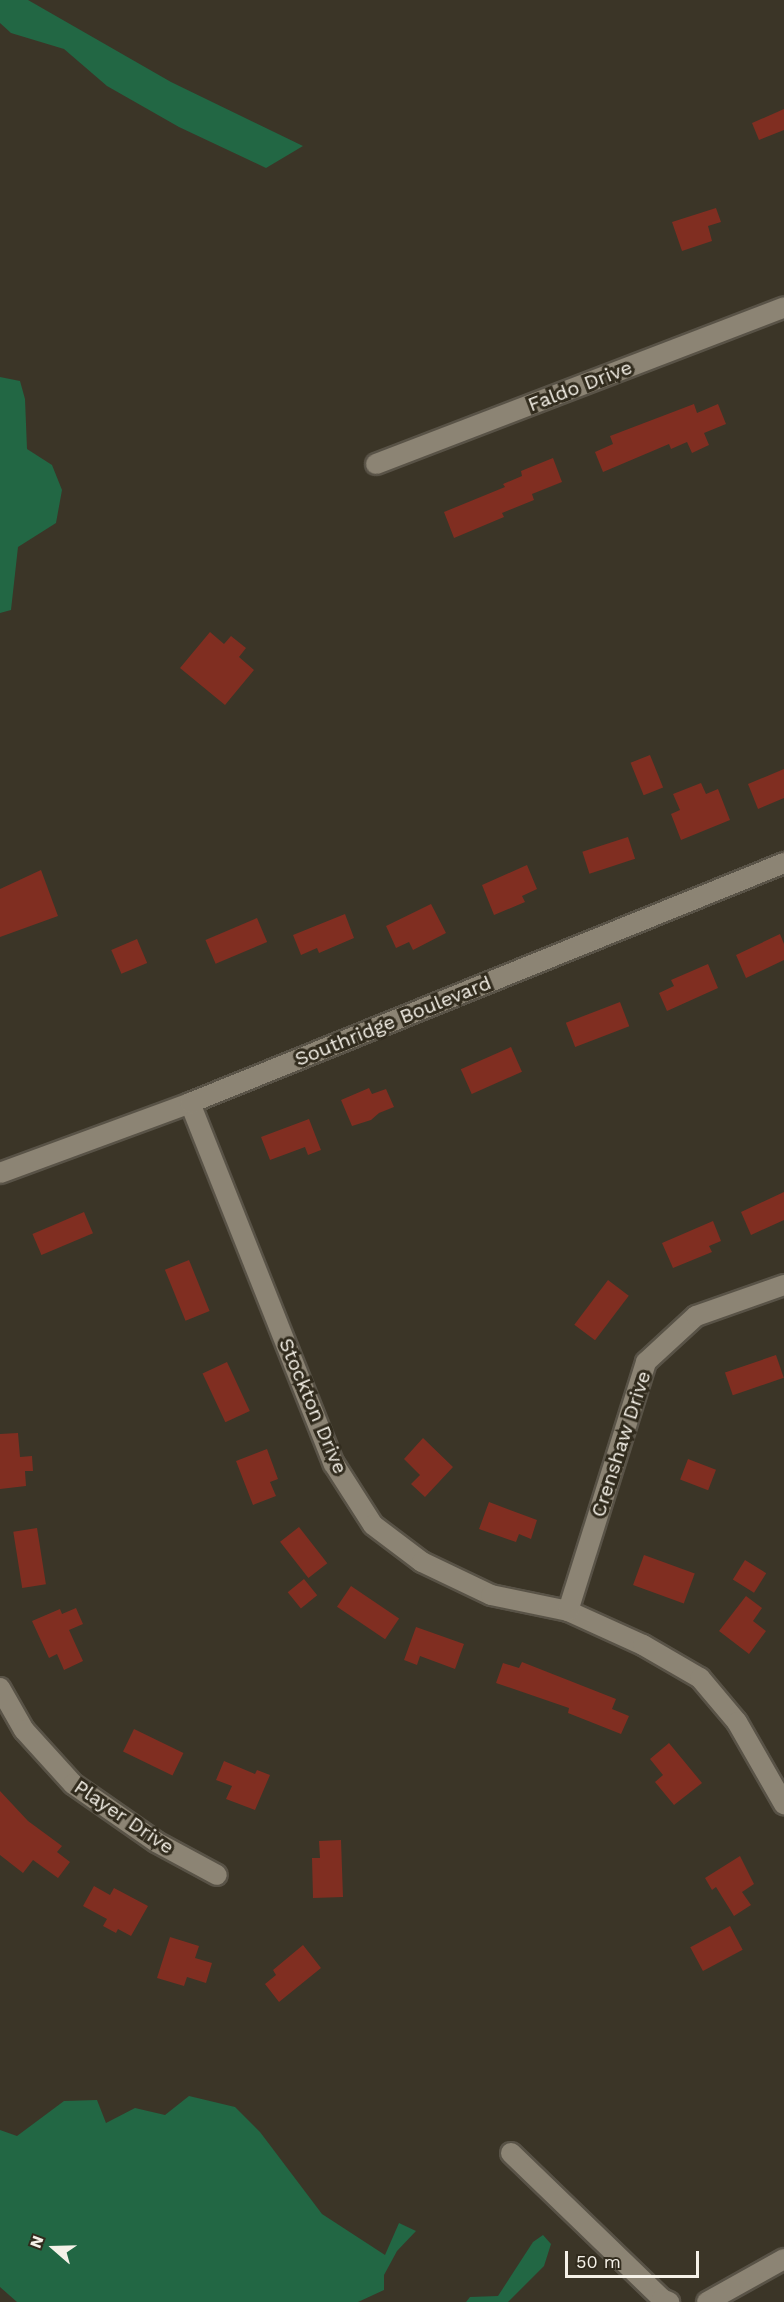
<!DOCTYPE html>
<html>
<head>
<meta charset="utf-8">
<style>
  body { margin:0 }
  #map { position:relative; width:784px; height:2302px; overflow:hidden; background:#3b3527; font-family:"Work Sans",sans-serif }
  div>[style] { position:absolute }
  .green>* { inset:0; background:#226744 }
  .building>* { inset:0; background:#802e21; transform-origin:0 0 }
  .roads { filter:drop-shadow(2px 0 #595347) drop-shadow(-2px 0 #595347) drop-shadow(0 2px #595347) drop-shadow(0 -2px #595347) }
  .street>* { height:20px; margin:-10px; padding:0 10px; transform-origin:10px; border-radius:10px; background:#8c8474 }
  span { translate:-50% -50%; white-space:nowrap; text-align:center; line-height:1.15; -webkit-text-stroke:6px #312b1d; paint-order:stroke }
  .street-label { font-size:20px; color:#f5f1e8 }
  .north { position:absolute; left:24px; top:2218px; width:60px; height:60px; -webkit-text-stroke:4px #312b1d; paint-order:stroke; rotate:290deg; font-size:16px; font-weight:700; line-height:24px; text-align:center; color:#f5f1e8 }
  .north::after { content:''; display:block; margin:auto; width:21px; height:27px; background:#f5f1e8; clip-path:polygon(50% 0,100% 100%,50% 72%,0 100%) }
  .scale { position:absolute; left:565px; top:2251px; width:134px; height:27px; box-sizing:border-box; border:3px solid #f5f1e8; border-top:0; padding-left:8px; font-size:18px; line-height:21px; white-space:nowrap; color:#f5f1e8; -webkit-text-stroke:4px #312b1d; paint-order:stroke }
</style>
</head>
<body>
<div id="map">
  <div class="green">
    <div style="clip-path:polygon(0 0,28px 0,171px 82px,303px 146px,266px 168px,179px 127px,107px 86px,64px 49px,11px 33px,0 23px)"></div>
    <div style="clip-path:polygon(0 377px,20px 381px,25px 399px,27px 449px,52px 465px,62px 490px,56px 523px,18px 547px,11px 610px,0 613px)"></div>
    <div style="clip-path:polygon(189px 2096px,235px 2107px,260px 2132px,322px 2214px,385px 2255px,399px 2223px,416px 2231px,397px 2251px,384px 2275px,384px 2290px,358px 2302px,17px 2302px,0 2287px,0 2130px,17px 2136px,64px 2101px,97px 2100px,106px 2123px,135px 2108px,165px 2115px)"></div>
    <div style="clip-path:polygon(543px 2235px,551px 2244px,544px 2266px,508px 2302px,466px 2302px,470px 2297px,498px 2296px,533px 2242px)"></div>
  </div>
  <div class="building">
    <div style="clip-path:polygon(784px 109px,784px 130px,759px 140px,752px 123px)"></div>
    <div style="clip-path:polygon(716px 208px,721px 222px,708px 226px,712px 241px,682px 251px,672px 222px)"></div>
    <div style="clip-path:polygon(694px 404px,697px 413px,718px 404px,726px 424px,704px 433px,709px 445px,692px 453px,687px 442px,671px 449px,669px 444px,603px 472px,595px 452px,613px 444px,610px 436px)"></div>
    <div style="clip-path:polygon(553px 458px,562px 482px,532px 494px,534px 500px,502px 513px,504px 517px,454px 538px,444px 512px,505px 487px,503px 484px,522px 476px,521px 471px)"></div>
    <div style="clip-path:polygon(210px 632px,224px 644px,231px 636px,246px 648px,239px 657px,254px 670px,225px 705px,180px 668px)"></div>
    <div style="left:650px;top:755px;width:35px;height:21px;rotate:68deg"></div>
    <div style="clip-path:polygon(784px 769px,784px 798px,758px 809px,748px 784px)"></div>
    <div style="clip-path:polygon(701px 783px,706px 794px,718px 789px,730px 820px,681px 840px,671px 814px,680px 810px,673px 794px)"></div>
    <div style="left:628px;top:837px;width:23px;height:48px;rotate:72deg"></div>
    <div style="clip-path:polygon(527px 865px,537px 889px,522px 896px,525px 902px,494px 915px,482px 885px)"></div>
    <div style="clip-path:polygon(41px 870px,58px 916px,0 937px,0 889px)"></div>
    <div style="clip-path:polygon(431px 904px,446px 933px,413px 950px,409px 942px,396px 948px,386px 926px)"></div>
    <div style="clip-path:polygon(345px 914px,354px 938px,319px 953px,317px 948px,301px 955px,293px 935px)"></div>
    <div style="left:257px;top:918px;width:26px;height:56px;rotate:67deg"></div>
    <div style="clip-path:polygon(780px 934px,784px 944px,784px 960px,746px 978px,736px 955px)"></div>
    <div style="left:137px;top:939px;width:26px;height:28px;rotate:67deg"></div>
    <div style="clip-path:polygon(708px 964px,718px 988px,667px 1011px,659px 993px,674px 986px,671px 980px)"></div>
    <div style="left:620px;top:1002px;width:26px;height:58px;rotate:69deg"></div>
    <div style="left:511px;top:1047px;width:27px;height:55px;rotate:66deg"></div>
    <div style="clip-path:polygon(369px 1088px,372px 1094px,386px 1089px,394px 1107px,379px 1113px,371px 1120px,352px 1126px,341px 1100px)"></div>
    <div style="clip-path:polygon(309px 1119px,321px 1150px,308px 1155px,305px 1147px,270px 1160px,261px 1137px)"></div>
    <div style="clip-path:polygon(784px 1192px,784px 1220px,751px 1235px,741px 1212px)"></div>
    <div style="left:84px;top:1212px;width:23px;height:56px;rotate:67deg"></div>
    <div style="clip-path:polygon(713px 1221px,721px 1241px,709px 1246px,712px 1252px,673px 1268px,662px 1243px)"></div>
    <div style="left:189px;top:1260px;width:55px;height:26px;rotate:68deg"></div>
    <div style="left:608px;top:1280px;width:26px;height:56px;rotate:37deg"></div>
    <div style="left:776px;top:1355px;width:24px;height:54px;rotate:71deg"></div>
    <div style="left:227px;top:1362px;width:54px;height:27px;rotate:65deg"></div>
    <div style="clip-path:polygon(18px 1433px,20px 1457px,32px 1456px,33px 1471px,25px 1471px,26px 1486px,0 1489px,0 1434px)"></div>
    <div style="clip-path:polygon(423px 1438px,453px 1467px,425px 1497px,411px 1484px,420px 1475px,404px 1459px)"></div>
    <div style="clip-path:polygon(267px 1449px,278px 1479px,270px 1482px,276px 1496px,253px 1505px,236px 1461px)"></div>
    <div style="left:688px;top:1459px;width:30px;height:22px;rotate:21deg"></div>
    <div style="clip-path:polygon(489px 1502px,537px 1520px,531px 1539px,519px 1534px,516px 1542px,479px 1529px)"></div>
    <div style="left:299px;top:1527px;width:46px;height:24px;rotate:52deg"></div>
    <div style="left:37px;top:1528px;width:57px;height:24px;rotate:81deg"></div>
    <div style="left:644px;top:1555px;width:54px;height:32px;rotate:20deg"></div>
    <div style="left:745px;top:1560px;width:25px;height:23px;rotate:32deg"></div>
    <div style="left:304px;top:1579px;width:21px;height:21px;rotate:51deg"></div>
    <div style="left:351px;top:1586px;width:58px;height:25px;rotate:34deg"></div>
    <div style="clip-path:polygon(746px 1596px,762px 1608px,753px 1621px,766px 1631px,749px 1654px,719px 1631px)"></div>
    <div style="clip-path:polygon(76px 1608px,83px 1624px,69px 1630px,83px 1661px,64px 1670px,57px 1654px,49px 1658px,32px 1621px,60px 1609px,62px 1614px)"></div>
    <div style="clip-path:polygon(416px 1627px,464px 1644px,455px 1669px,420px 1656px,417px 1665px,404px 1660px)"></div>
    <div style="clip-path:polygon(522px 1662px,616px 1699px,612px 1709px,629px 1716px,621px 1734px,568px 1713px,569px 1708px,496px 1683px,503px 1663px,519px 1668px)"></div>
    <div style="left:134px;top:1729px;width:55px;height:25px;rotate:26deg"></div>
    <div style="clip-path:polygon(669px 1743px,702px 1783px,674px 1805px,655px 1782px,663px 1775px,650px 1759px)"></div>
    <div style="clip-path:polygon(224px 1761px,255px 1774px,257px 1770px,270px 1775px,255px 1810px,226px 1799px,232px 1786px,216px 1780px)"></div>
    <div style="clip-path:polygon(0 1791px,28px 1821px,62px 1846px,57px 1852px,70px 1862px,58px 1878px,33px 1860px,23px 1873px,0 1855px)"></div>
    <div style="clip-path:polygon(341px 1840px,343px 1897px,313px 1898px,312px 1858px,320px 1858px,319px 1841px)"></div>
    <div style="clip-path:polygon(740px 1856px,754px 1884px,742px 1892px,751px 1905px,734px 1916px,716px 1887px,712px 1890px,705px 1878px)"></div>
    <div style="clip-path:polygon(94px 1886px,110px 1895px,114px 1888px,148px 1906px,131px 1936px,118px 1929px,116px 1933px,103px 1926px,107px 1919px,83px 1906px)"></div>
    <div style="left:730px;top:1926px;width:27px;height:45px;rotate:62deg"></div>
    <div style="clip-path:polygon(170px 1937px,199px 1946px,195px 1958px,212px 1963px,206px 1983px,187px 1977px,184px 1986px,157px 1978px)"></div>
    <div style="clip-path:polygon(303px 1945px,321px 1968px,279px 2002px,265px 1984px,276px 1975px,273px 1970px)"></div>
  </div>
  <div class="roads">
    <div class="street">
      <div style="left:376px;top:464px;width:437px;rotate:-21deg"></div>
      <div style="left:190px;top:1103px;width:389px;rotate:68.3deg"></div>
      <div style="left:334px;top:1464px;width:72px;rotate:57.4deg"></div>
      <div style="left:373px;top:1525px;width:61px;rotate:37.1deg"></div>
      <div style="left:422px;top:1562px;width:76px;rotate:25.6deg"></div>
      <div style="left:491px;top:1595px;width:79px;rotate:11.7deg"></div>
      <div style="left:568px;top:1611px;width:82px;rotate:24.4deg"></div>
      <div style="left:643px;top:1645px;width:66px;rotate:30.1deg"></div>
      <div style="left:700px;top:1678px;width:57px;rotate:49.9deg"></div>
      <div style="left:737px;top:1722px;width:95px;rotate:60.2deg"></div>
      <div style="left:0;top:1173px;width:202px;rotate:-20.2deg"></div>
      <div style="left:190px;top:1103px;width:641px;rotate:-22deg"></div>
      <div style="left:568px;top:1611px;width:261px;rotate:-72.6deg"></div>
      <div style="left:646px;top:1362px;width:68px;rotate:-42.6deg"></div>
      <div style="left:696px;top:1316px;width:93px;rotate:-19.4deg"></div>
      <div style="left:0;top:1688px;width:48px;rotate:60.3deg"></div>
      <div style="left:24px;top:1730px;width:73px;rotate:47.8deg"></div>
      <div style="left:73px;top:1784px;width:101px;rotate:34.9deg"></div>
      <div style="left:156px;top:1842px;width:69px;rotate:28.4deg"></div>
      <div style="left:511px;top:2153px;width:210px;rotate:44deg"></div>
      <div style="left:662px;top:2299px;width:8px;rotate:23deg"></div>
      <div style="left:707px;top:2302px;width:88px;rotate:-29.2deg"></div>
    </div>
  </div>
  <div class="street-label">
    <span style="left:580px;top:386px;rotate:-21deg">Faldo Drive</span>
    <span style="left:393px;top:1021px;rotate:-22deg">Southridge Boulevard</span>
    <span style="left:313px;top:1406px;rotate:67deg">Stockton Drive</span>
    <span style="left:621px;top:1444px;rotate:-72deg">Crenshaw Drive</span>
    <span style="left:124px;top:1817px;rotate:34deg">Player Drive</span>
  </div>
  <div class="north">N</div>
  <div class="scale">50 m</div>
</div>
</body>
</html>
